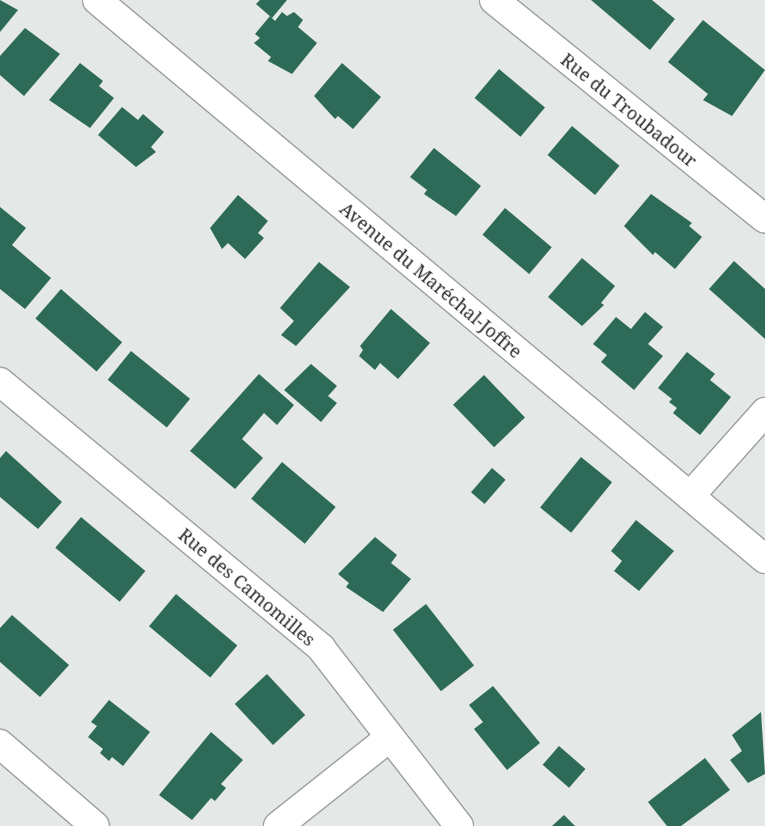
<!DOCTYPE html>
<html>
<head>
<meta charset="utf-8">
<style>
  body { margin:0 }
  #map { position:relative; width:765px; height:826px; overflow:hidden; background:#e4e8e7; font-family:"Noto Serif",serif }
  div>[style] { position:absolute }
  .building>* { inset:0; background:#2d6a57; transform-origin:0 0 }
  .roads { filter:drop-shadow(1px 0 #9da09f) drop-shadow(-1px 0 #9da09f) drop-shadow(0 1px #9da09f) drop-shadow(0 -1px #9da09f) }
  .minor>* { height:28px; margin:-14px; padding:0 14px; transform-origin:14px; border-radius:14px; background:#fff }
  span { translate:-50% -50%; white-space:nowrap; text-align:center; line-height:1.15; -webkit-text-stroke:5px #fff; paint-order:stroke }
  .street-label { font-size:18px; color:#2a2b2a }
</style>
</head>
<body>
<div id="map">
  <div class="building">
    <div style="clip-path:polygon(0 0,18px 10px,0 32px)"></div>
    <div style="clip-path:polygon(260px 0,287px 0,272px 18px,256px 4px)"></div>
    <div style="clip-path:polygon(591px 0,652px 0,675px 19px,650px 50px)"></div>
    <div style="clip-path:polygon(282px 12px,287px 16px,294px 12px,303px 20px,298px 27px,317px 43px,292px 74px,268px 61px,271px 57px,254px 43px,260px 38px,255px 34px,270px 16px,275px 21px)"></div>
    <div style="clip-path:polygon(703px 20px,765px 70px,732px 116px,703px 100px,708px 94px,668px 62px)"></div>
    <div style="clip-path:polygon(25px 28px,60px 54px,24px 96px,0 75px,0 56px)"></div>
    <div style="clip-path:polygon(80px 63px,103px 81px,99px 86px,114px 98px,90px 128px,49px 100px)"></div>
    <div style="clip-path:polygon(342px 63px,381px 97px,353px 129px,338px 116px,335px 119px,314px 96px)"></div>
    <div style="left:499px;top:69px;width:60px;height:38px;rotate:40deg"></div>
    <div style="clip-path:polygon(122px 107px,138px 120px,143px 114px,164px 132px,151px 147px,156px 152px,136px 167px,98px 135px)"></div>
    <div style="left:572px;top:126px;width:62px;height:38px;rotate:40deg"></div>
    <div style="clip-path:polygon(434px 148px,481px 186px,456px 216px,424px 194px,427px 190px,410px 177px)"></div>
    <div style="clip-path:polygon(651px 194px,692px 223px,689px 226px,702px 237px,675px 269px,655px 252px,653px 255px,624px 226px)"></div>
    <div style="clip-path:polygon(238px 195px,268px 221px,258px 233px,264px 238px,245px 259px,228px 243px,222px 249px,210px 228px)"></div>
    <div style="clip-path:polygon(0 207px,26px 228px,12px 245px,51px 278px,25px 309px,0 289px)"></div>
    <div style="left:505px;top:208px;width:61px;height:35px;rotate:40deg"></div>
    <div style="clip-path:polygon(582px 258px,615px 286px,601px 303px,604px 305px,582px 326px,548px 297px)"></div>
    <div style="clip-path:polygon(734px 261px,765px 289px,765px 339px,709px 289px)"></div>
    <div style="clip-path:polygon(319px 262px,350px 287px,296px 346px,281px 335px,294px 321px,280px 308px)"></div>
    <div style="left:61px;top:289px;width:81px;height:39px;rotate:41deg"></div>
    <div style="clip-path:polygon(391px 309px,430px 343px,398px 379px,380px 363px,375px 370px,359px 356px,363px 350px,360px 346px)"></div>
    <div style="clip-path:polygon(645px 312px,663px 327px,648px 344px,663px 356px,634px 390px,601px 362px,607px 355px,593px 344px,616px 317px,631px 329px)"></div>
    <div style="left:131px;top:351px;width:76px;height:37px;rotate:39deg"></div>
    <div style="clip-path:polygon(687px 352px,715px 374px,710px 380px,731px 397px,700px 435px,673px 413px,677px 408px,669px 402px,672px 399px,658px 388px)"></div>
    <div style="clip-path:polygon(311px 364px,337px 386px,328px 396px,337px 403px,321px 422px,284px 390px)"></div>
    <div style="clip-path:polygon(259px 374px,294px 405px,277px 425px,264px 413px,242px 439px,263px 458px,235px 489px,190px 451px)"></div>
    <div style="left:484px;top:375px;width:59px;height:43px;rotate:46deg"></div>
    <div style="clip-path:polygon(6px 451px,62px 502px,38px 529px,0 497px,0 458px)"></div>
    <div style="left:581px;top:457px;width:40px;height:65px;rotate:39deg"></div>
    <div style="left:282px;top:462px;width:70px;height:48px;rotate:40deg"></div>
    <div style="left:492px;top:468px;width:18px;height:32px;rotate:41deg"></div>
    <div style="left:81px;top:517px;width:84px;height:40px;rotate:40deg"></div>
    <div style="clip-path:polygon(636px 520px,674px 551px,639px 591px,614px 571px,622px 561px,611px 551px)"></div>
    <div style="clip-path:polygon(375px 537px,397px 555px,391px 563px,411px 579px,383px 612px,346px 587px,349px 583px,338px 574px)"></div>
    <div style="left:176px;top:594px;width:80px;height:42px;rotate:40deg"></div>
    <div style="left:426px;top:604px;width:78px;height:42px;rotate:52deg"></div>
    <div style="clip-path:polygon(12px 615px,69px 665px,40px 697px,0 662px,0 628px)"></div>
    <div style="left:267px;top:674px;width:56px;height:44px;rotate:47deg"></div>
    <div style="clip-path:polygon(493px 686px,540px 743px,507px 770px,474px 729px,483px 722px,469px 705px)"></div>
    <div style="clip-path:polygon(109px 700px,150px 732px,123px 766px,112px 757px,109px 761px,100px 753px,103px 749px,88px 737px,97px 726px,91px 722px)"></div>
    <div style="clip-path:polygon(761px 712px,765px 774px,748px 783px,730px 760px,742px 751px,732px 735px)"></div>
    <div style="clip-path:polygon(211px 732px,243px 760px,221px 784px,226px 788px,215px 801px,211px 798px,192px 820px,159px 795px)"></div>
    <div style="left:559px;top:746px;width:35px;height:25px;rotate:41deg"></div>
    <div style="clip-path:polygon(705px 758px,730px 790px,681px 826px,667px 826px,648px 802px)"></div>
    <div style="clip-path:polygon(564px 815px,575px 826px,552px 826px)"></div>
  </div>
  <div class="roads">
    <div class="minor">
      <div style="left:97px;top:0;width:871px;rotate:39.92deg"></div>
      <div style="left:494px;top:0;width:348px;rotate:38.9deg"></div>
      <div style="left:0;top:382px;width:417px;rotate:39.6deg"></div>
      <div style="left:321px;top:648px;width:225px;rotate:52.2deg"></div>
      <div style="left:690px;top:496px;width:113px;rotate:-48.2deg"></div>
      <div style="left:0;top:744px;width:125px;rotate:40.8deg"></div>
      <div style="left:278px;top:826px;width:142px;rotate:-38.4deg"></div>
    </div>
  </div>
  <div class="street-label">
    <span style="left:629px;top:110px;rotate:39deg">Rue du Troubadour</span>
    <span style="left:431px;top:280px;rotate:40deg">Avenue du Maréchal-Joffre</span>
    <span style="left:247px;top:587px;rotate:40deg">Rue des Camomilles</span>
  </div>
</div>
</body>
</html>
